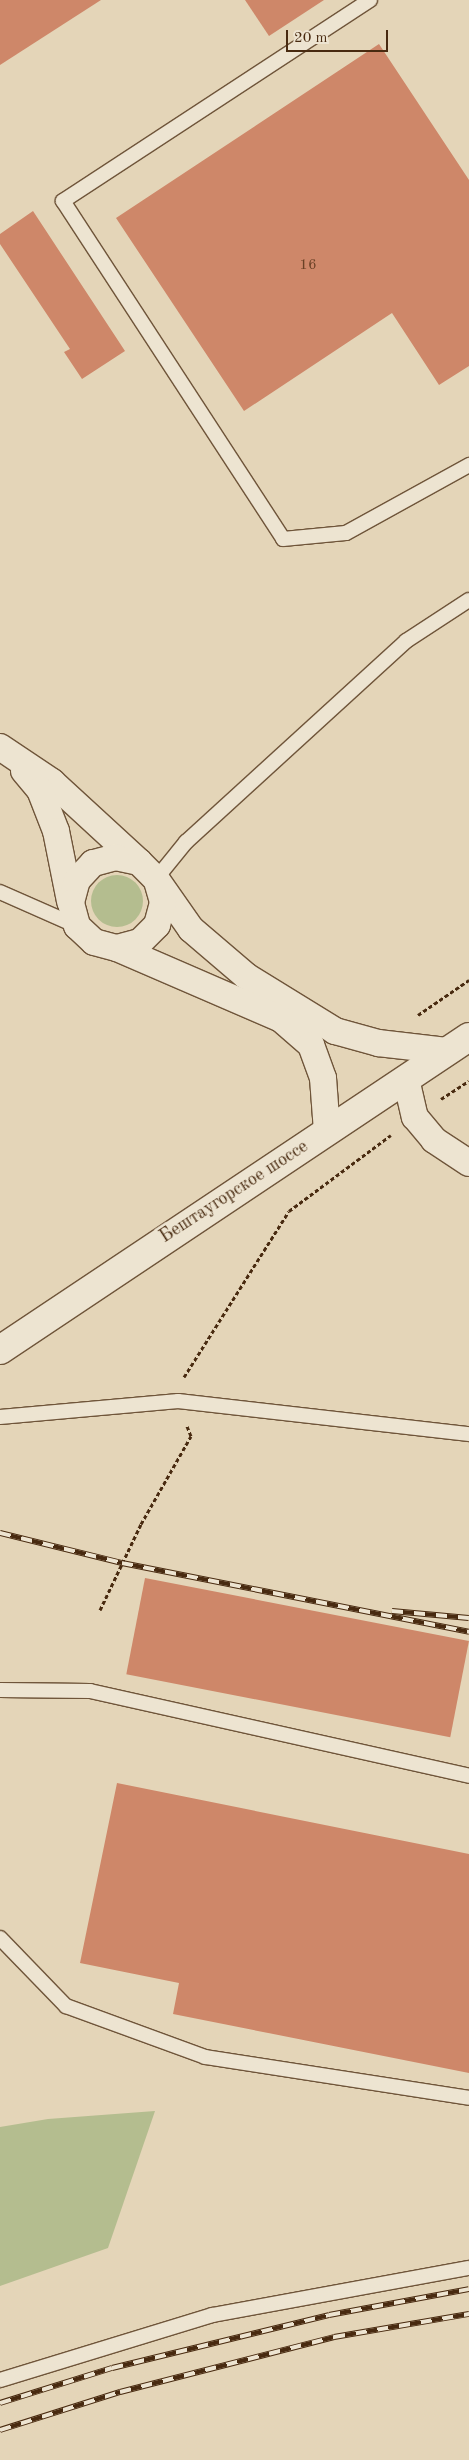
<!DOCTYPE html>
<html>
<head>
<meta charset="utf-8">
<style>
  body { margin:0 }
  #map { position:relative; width:469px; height:2460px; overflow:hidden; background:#e4d5b8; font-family:"Old Standard TT",serif }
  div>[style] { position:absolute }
  .green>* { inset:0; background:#b4bd8f }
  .round { border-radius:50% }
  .building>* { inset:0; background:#ce8769; transform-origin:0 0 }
  .path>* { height:3px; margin-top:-1.5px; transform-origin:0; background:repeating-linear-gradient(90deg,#482a10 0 4px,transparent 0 6.5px) }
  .roads { filter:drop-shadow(1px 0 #6f553a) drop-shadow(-1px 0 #6f553a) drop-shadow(0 1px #6f553a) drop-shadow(0 -1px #6f553a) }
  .service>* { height:14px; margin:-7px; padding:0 7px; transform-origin:7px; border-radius:7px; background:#ede4d1 }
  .minor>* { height:26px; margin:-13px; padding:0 13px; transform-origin:13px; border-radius:13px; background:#ede4d1 }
  .secondary>* { height:28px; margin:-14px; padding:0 14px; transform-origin:14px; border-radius:14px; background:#ede4d1 }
  .rail>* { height:5.5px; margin-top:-2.75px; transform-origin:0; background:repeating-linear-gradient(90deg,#ede4d1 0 11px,#482a10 0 22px); box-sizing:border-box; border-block:1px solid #482a10 }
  span { translate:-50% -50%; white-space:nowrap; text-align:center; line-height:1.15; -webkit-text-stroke:5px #ede4d1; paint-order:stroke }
  .number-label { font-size:15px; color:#6a4126 }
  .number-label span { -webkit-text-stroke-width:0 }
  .street-label { font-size:18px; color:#482a10 }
  .scale { position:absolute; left:286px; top:30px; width:102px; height:22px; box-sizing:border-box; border:2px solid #482a10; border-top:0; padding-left:6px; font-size:15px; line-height:18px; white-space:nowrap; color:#482a10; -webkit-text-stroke:4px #ede4d1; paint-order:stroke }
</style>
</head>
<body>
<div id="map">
  <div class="green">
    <div class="round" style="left:91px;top:875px;width:52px;height:52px"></div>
    <div style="clip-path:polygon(155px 2111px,108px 2248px,0 2286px,0 2127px,48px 2119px)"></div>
  </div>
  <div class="building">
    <div style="clip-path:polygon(0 0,101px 0,0 65px)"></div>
    <div style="clip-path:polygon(245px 0,324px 0,269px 36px)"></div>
    <div style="clip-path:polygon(379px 44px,469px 180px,469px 366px,439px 385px,392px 313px,244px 411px,116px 218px)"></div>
    <div style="clip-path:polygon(33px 211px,125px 351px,82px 379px,64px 352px,70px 349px,0 244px,0 234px)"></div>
    <div style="left:145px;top:1578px;width:330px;height:98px;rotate:11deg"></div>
    <div style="clip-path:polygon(117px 1783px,469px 1854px,469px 2073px,173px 2014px,179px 1983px,80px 1963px)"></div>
  </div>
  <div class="path">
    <div style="left:418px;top:1015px;width:62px;rotate:-34.5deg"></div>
    <div style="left:441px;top:1099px;width:33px;rotate:-33deg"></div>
    <div style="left:184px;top:1377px;width:196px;rotate:-57.7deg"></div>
    <div style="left:289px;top:1211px;width:127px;rotate:-36.7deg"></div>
    <div style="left:100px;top:1610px;width:95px;rotate:-64.5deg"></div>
    <div style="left:141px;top:1524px;width:101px;rotate:-60.4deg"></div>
    <div style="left:191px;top:1436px;width:11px;rotate:-112deg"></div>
  </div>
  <div class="roads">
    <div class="service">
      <div style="left:370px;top:0;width:367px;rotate:146.8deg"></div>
      <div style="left:63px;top:201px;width:403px;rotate:56.9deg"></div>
      <div style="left:283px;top:539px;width:63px;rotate:-5.4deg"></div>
      <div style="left:346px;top:533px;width:141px;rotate:-28.9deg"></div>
      <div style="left:156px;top:879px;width:48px;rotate:-51deg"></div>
      <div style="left:186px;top:842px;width:298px;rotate:-42.4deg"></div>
      <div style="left:406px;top:641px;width:75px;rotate:-33.1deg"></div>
      <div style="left:0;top:892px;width:84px;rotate:23.8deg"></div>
      <div style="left:0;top:1417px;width:179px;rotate:-5.1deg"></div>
      <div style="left:178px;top:1401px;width:293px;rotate:6.5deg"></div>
      <div style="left:0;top:1690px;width:90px;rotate:0.6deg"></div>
      <div style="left:90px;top:1691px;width:388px;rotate:12.6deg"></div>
      <div style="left:0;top:1938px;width:95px;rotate:45.9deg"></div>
      <div style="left:66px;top:2006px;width:148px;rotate:20.1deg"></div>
      <div style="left:205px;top:2057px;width:267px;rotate:8.8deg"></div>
      <div style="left:0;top:2380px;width:222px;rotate:-17deg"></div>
      <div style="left:212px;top:2315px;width:261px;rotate:-10.4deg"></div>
    </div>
    <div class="minor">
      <div style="left:0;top:747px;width:63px;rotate:33.9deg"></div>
      <div style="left:52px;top:782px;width:118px;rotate:42.6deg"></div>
      <div style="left:139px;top:862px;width:24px;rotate:45deg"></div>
      <div style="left:156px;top:879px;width:61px;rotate:55deg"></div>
      <div style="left:191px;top:929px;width:72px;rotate:40.5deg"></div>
      <div style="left:246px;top:976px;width:105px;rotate:31.7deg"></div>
      <div style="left:335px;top:1031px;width:45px;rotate:15.6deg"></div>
      <div style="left:378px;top:1043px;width:69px;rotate:6.6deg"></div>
      <div style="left:24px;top:771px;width:25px;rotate:50deg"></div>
      <div style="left:40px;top:790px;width:44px;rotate:68.7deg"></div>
      <div style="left:56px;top:831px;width:71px;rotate:78.7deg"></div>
      <div style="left:139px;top:862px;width:24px;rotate:-168deg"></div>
      <div style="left:116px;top:857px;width:24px;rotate:165deg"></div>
      <div style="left:93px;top:863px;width:23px;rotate:133deg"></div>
      <div style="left:77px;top:880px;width:24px;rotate:105deg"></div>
      <div style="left:71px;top:903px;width:24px;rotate:75deg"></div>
      <div style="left:77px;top:926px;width:23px;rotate:43deg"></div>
      <div style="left:94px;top:942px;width:24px;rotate:15deg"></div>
      <div style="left:117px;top:948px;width:24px;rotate:-15deg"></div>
      <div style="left:140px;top:942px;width:24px;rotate:-45deg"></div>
      <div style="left:157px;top:925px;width:24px;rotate:-75deg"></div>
      <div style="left:163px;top:902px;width:22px;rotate:-106deg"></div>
      <div style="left:117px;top:948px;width:179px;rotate:23.4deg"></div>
      <div style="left:281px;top:1019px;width:40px;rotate:41deg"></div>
      <div style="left:311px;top:1045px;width:35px;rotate:70deg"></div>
      <div style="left:323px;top:1078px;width:53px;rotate:85.7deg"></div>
      <div style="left:406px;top:1079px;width:39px;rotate:77deg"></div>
      <div style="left:415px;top:1117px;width:30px;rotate:50deg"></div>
      <div style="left:434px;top:1140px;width:42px;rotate:33.3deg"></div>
    </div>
    <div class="secondary">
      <div style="left:0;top:1350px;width:564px;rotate:-33.72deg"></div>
    </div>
  </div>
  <div class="rail">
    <div style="left:0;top:1533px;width:126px;rotate:13.8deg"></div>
    <div style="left:122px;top:1563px;width:354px;rotate:11.2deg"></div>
    <div style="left:392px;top:1611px;width:77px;rotate:5.2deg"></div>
    <div style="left:0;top:2403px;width:117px;rotate:-17.4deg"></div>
    <div style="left:112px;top:2368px;width:223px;rotate:-13.7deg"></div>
    <div style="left:329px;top:2315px;width:142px;rotate:-10.5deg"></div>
    <div style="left:0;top:2430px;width:126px;rotate:-17.6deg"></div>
    <div style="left:120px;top:2392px;width:221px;rotate:-14.4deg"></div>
    <div style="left:334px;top:2337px;width:137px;rotate:-9.7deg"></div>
  </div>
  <div class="number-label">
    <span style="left:308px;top:266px">16</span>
  </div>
  <div class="street-label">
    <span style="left:234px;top:1192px;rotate:-33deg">Бештаугорское шоссе</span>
  </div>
  <div class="scale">20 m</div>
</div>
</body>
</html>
